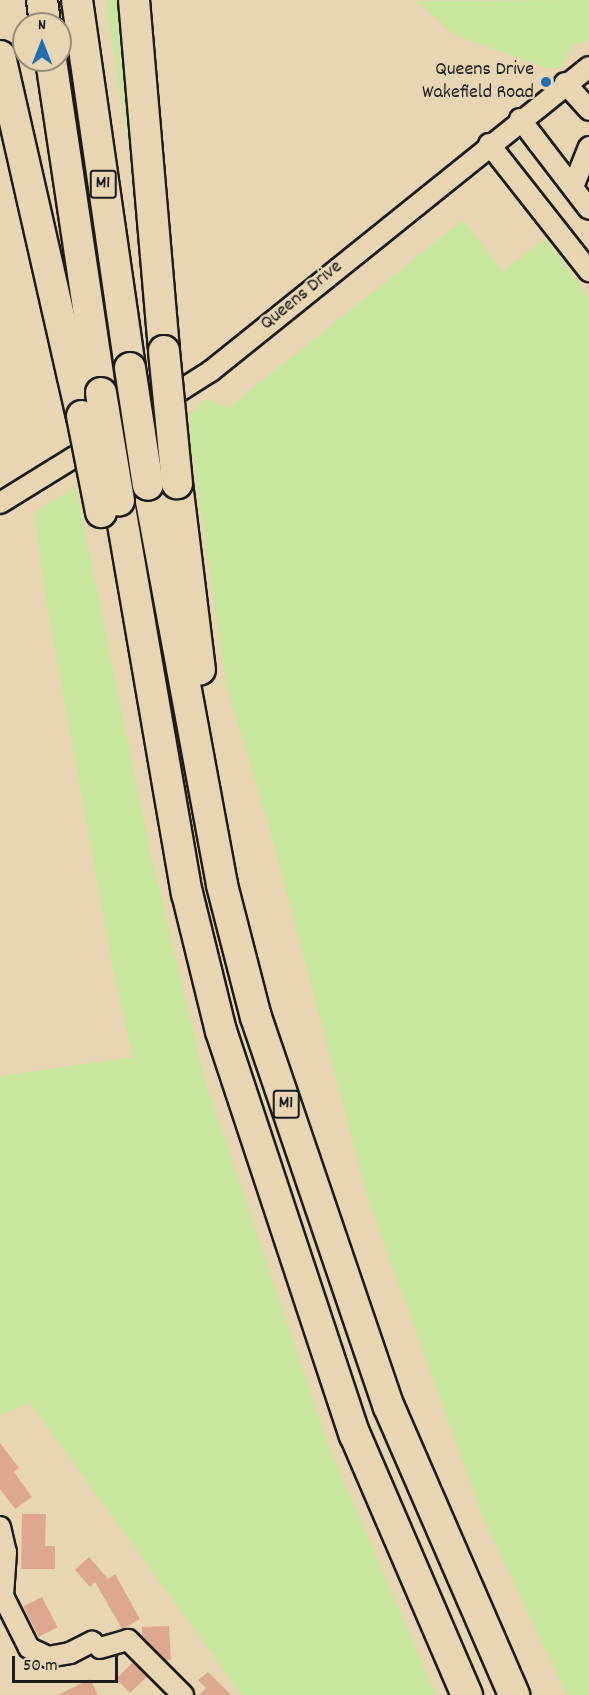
<!DOCTYPE html>
<html>
<head>
<meta charset="utf-8">
<style>
  body { margin:0 }
  #map { position:relative; width:589px; height:1695px; overflow:hidden; background:#e8d6b3; font-family:Dekko,sans-serif }
  div>[style] { position:absolute }
  .green>* { inset:0; background:#c8e69e }
  .building>* { inset:0; background:#dca98f; transform-origin:0 0 }
  .roads { filter:drop-shadow(2px 0 #1c1c1c) drop-shadow(-2px 0 #1c1c1c) drop-shadow(0 2px #1c1c1c) drop-shadow(0 -2px #1c1c1c) }
  .minor>* { height:20px; margin:-10px; padding:0 10px; transform-origin:10px; border-radius:10px; background:#e8d6b3 }
  .highway>* { height:30px; margin:-15px; padding:0 15px; transform-origin:15px; border-radius:15px; background:#e8d6b3 }
  .bridges { filter:drop-shadow(2px 0 #1c1c1c) drop-shadow(-2px 0 #1c1c1c) drop-shadow(0 2px #1c1c1c) drop-shadow(0 -2px #1c1c1c) }
  .highway-bridge>* { height:30px; margin:-15px; padding:0 15px; transform-origin:15px; border-radius:15px; background:#e8d6b3 }
  .dots>* { width:16px; height:16px; translate:-50% -50%; box-sizing:border-box; border:3px solid #e8d6b3; border-radius:50% }
  span { translate:-50% -50%; white-space:nowrap; text-align:center; line-height:1.15; -webkit-text-stroke:4.5px #e8d6b3; paint-order:stroke }
  .shield-label span { padding:2px 4px; background:#e8d6b3; border:2px solid; border-radius:4px; -webkit-text-stroke-width:0 }
  .shield-label { font-size:18px; color:#1c1c1c; font-weight:700 }
  .poi-label { font-size:20px; color:#1c1c1c }
  .right { translate:-100% -50%; text-align:right }
  .street-label { font-size:20px; color:#1c1c1c }
  .north { position:absolute; left:12px; top:12px; width:60px; height:60px; box-sizing:border-box; background:#e8d6b3; border:2px solid #968c77; border-radius:50%; rotate:0deg; font-size:16px; font-weight:700; line-height:24px; text-align:center; color:#1c1c1c }
  .north::after { content:''; display:block; margin:auto; width:21px; height:27px; background:#1f6fb2; clip-path:polygon(50% 0,100% 100%,50% 72%,0 100%) }
  .scale { position:absolute; left:12px; top:1656px; width:106px; height:27px; box-sizing:border-box; border:3px solid #1c1c1c; border-top:0; padding-left:8px; font-size:18px; line-height:21px; white-space:nowrap; color:#1c1c1c; -webkit-text-stroke:4px #e8d6b3; paint-order:stroke }
</style>
</head>
<body>
<div id="map">
  <div class="green">
    <div style="clip-path:polygon(105px 0,123px 0,139px 209px)"></div>
    <div style="clip-path:polygon(589px 0,589px 40px,573px 45px,561px 68px,547px 68px,454px 35px,417px 1px)"></div>
    <div style="clip-path:polygon(463px 220px,503px 272px,545px 238px,589px 297px,589px 1695px,567px 1695px,484px 1520px,368px 1199px,269px 826px,227px 688px,191px 446px,189px 416px,207px 398px,228px 408px)"></div>
    <div style="clip-path:polygon(76px 487px,149px 846px,205px 1080px,328px 1444px,436px 1695px,242px 1695px,30px 1403px,0 1415px,0 1076px,133px 1057px,113px 968px,44px 588px,35px 512px)"></div>
  </div>
  <div class="building">
    <div style="clip-path:polygon(0 1443px,19px 1468px,14px 1472px,32px 1497px,15px 1509px,0 1489px)"></div>
    <div style="clip-path:polygon(22px 1514px,46px 1514px,45px 1546px,55px 1546px,55px 1569px,21px 1569px)"></div>
    <div style="clip-path:polygon(89px 1557px,108px 1579px,115px 1574px,140px 1619px,122px 1629px,95px 1582px,90px 1587px,75px 1570px)"></div>
    <div style="left:42px;top:1597px;width:34px;height:21px;rotate:63deg"></div>
    <div style="clip-path:polygon(169px 1626px,171px 1660px,165px 1660px,142px 1637px,142px 1627px)"></div>
    <div style="left:133px;top:1662px;width:20px;height:24px;rotate:45deg"></div>
    <div style="clip-path:polygon(208px 1672px,231px 1695px,199px 1695px,206px 1688px,198px 1680px)"></div>
    <div style="clip-path:polygon(90px 1679px,98px 1695px,58px 1695px)"></div>
  </div>
  <div class="roads">
    <div class="minor">
      <div style="left:565px;top:83px;width:36px;rotate:48deg"></div>
      <div style="left:520px;top:119px;width:113px;rotate:52.5deg"></div>
      <div style="left:489px;top:144px;width:162px;rotate:51.8deg"></div>
      <div style="left:573px;top:187px;width:43px;rotate:-68.2deg"></div>
      <div style="left:129px;top:423px;width:97px;rotate:-32.4deg"></div>
      <div style="left:211px;top:371px;width:485px;rotate:-38.8deg"></div>
      <div style="left:0;top:503px;width:114px;rotate:-31.7deg"></div>
      <div style="left:0;top:1527px;width:26px;rotate:77deg"></div>
      <div style="left:6px;top:1552px;width:44px;rotate:93.9deg"></div>
      <div style="left:3px;top:1596px;width:58px;rotate:63.4deg"></div>
      <div style="left:29px;top:1648px;width:21px;rotate:25deg"></div>
      <div style="left:48px;top:1657px;width:22px;rotate:-10deg"></div>
      <div style="left:70px;top:1653px;width:25px;rotate:-27deg"></div>
      <div style="left:100px;top:1648px;width:29px;rotate:-16deg"></div>
      <div style="left:128px;top:1640px;width:78px;rotate:45deg"></div>
    </div>
    <div class="highway">
      <div style="left:42px;top:0;width:24px;rotate:83deg"></div>
      <div style="left:77px;top:0;width:372px;rotate:81.8deg"></div>
      <div style="left:134px;top:0;width:352px;rotate:85.1deg"></div>
      <div style="left:0;top:56px;width:369px;rotate:77.2deg"></div>
      <div style="left:51px;top:60px;width:337px;rotate:81.5deg"></div>
      <div style="left:177px;top:483px;width:188px;rotate:83deg"></div>
      <div style="left:148px;top:485px;width:407px;rotate:79.5deg"></div>
      <div style="left:222px;top:885px;width:136px;rotate:75.6deg"></div>
      <div style="left:256px;top:1017px;width:412px;rotate:71.2deg"></div>
      <div style="left:389px;top:1407px;width:314px;rotate:66.5deg"></div>
      <div style="left:119px;top:501px;width:398px;rotate:80.2deg"></div>
      <div style="left:187px;top:893px;width:142px;rotate:76.2deg"></div>
      <div style="left:221px;top:1031px;width:426px;rotate:71.7deg"></div>
      <div style="left:355px;top:1435px;width:283px;rotate:66.7deg"></div>
    </div>
  </div>
  <div class="bridges">
    <div class="highway-bridge">
      <div style="left:164px;top:351px;width:133px;rotate:84.4deg"></div>
      <div style="left:130px;top:368px;width:118px;rotate:81.3deg"></div>
      <div style="left:101px;top:393px;width:109px;rotate:80.5deg"></div>
      <div style="left:82px;top:416px;width:98px;rotate:78.8deg"></div>
    </div>
  </div>
  <div class="dots">
    <div style="left:546px;top:82px;background:#1f6fb2"></div>
  </div>
  <div class="shield-label">
    <span style="left:103px;top:184px">M1</span>
    <span style="left:286px;top:1104px">M1</span>
  </div>
  <div class="poi-label">
    <span class="right" style="left:534px;top:82px">Queens Drive<br>Wakefield Road</span>
  </div>
  <div class="street-label">
    <span style="left:302px;top:296px;rotate:-39deg">Queens Drive</span>
  </div>
  <div class="north">N</div>
  <div class="scale">50 m</div>
</div>
</body>
</html>
